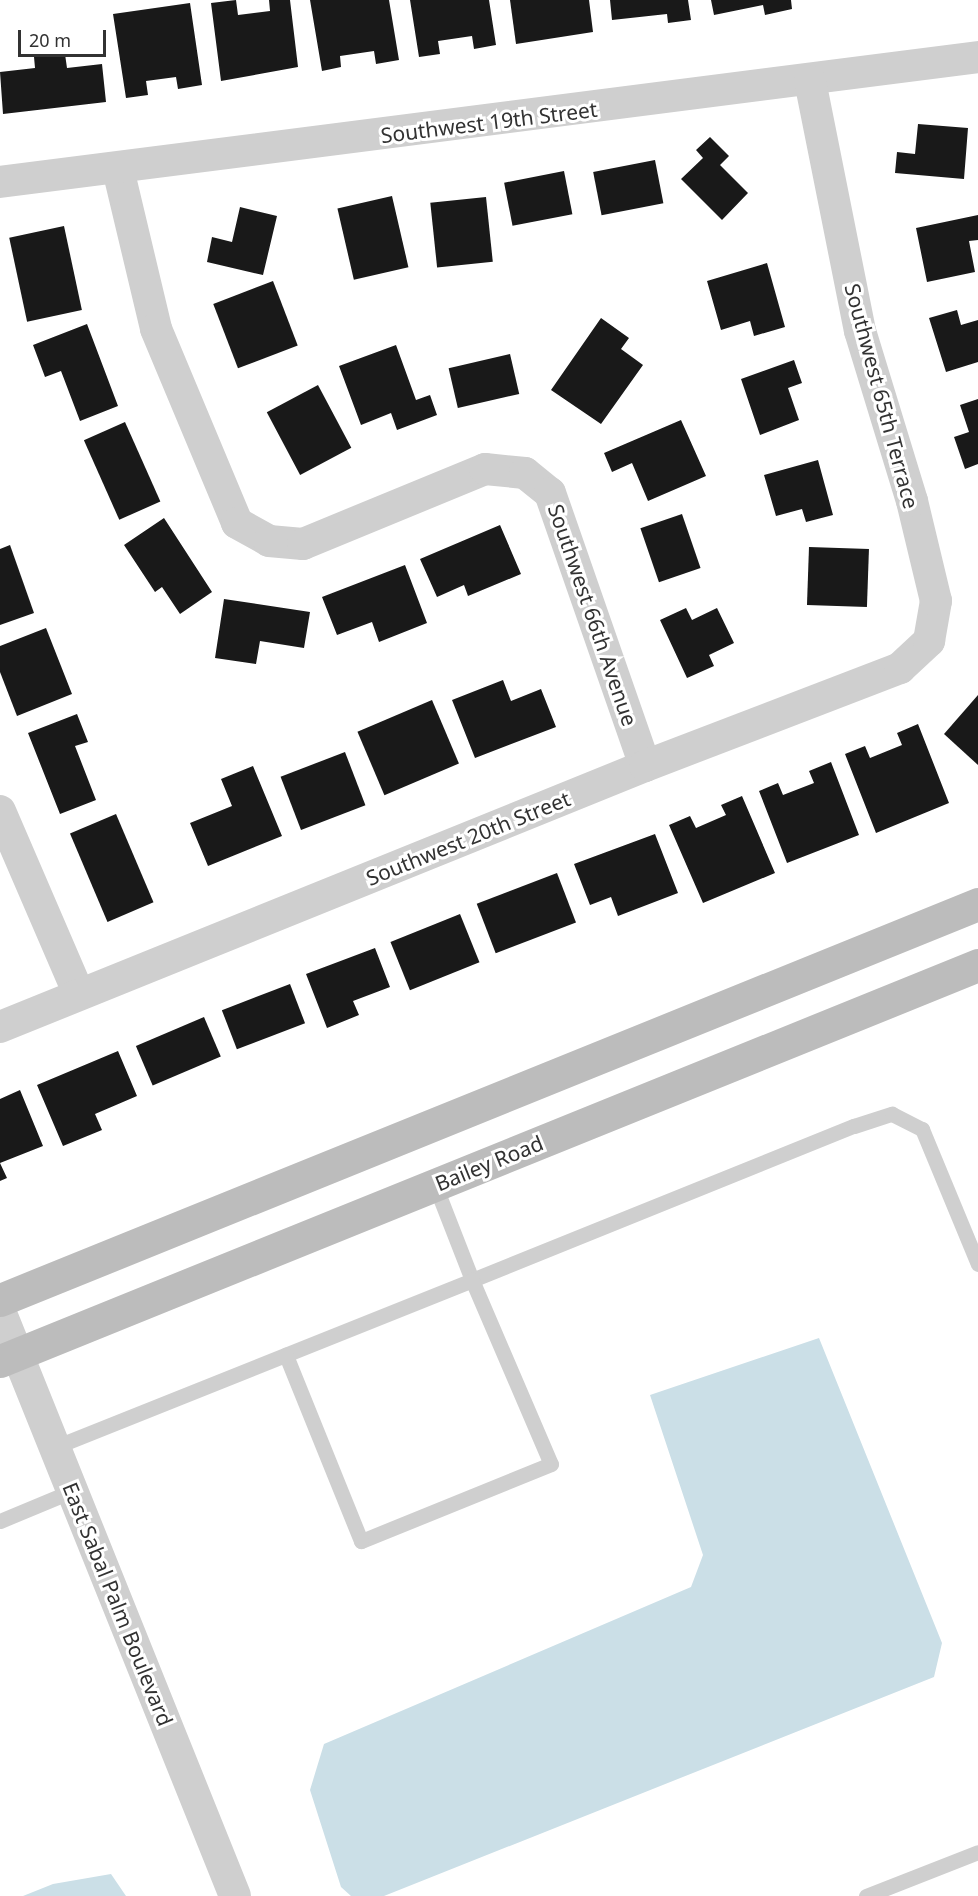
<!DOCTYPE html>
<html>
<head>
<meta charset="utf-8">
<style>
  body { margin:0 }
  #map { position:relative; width:978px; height:1896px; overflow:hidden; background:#fff; font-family:"Noto Sans",sans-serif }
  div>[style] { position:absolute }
  .water>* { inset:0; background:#cbdfe7 }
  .building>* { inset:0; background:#191919; transform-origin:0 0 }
  .lane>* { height:15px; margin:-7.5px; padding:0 7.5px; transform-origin:7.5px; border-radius:7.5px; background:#cfcfcf }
  .street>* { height:32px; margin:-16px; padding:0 16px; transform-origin:16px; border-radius:16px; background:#cfcfcf }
  .secondary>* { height:33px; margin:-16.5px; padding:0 16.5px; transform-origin:16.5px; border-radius:16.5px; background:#bcbcbc }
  span { translate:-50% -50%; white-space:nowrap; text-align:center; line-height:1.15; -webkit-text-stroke:6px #fff; paint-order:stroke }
  .street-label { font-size:21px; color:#323232 }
  .scale { position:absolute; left:18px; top:30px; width:88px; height:27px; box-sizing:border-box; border:3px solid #323232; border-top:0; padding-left:8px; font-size:18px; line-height:21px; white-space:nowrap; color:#323232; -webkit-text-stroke:4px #fff; paint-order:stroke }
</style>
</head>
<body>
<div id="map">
  <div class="water">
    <div style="clip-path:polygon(819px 1338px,942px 1643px,934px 1677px,384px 1896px,351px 1896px,341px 1887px,310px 1790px,324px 1744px,691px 1587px,703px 1555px,650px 1395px)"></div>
    <div style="clip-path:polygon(111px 1874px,126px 1896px,23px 1896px,53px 1884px)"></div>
  </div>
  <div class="building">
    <div style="clip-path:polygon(236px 0,238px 15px,270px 11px,269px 0,290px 0,298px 67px,221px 81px,211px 3px)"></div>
    <div style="clip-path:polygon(310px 0,389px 0,399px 60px,376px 64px,374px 51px,340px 56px,341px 67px,322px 71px)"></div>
    <div style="clip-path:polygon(410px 0,489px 0,496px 45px,474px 49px,472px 36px,438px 41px,440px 54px,419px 57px)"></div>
    <div style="clip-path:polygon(510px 0,589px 0,593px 32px,516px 44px)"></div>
    <div style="clip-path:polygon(610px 0,688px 0,691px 20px,668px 23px,667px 14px,612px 20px)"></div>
    <div style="clip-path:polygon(711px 0,791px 0,792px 9px,765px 15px,763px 5px,714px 15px)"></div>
    <div style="clip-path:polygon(190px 3px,202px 85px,178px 89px,176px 77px,146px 81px,148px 95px,126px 98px,113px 14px)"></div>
    <div style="clip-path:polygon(65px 54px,67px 68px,102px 64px,106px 102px,3px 114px,0 72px,35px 68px,34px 57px)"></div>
    <div style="clip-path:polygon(918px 124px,968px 128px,964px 179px,895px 173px,897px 152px,915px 154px)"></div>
    <div style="clip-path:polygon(710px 137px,729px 156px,720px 165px,748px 193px,722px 220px,681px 179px,703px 158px,696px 150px)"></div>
    <div style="left:655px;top:160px;width:44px;height:63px;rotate:79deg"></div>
    <div style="left:564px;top:171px;width:44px;height:61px;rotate:79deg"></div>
    <div style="left:392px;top:196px;width:73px;height:56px;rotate:77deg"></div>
    <div style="left:486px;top:197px;width:65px;height:56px;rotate:84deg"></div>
    <div style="clip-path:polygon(240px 207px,277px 216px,263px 275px,207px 262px,212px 237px,232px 242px)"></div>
    <div style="clip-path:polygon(978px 215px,978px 240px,969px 241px,975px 272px,927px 282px,916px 228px)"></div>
    <div style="left:64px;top:226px;width:86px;height:56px;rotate:78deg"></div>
    <div style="clip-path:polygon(767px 263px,785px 327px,754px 336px,750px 321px,721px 330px,707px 281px)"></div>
    <div style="left:273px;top:281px;width:69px;height:64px;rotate:69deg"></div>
    <div style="clip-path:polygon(957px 310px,961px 325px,978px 320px,978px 362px,946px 372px,929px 318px)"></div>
    <div style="clip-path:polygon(601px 318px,629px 338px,621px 349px,643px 365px,601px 424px,551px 390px)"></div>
    <div style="clip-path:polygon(87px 324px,118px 406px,80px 421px,61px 371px,45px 377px,33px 345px)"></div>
    <div style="clip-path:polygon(396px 345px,416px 400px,430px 395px,437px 415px,397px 430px,391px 413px,361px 425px,339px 366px)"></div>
    <div style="left:510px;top:354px;width:41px;height:63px;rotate:77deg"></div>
    <div style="clip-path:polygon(794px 360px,802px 383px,788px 388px,799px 420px,760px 435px,741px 379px)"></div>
    <div style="left:318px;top:385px;width:71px;height:58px;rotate:62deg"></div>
    <div style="clip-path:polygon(978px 399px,978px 464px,965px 469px,954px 437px,969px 432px,960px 405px)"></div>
    <div style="clip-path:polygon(681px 420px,706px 476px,648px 501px,632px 463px,612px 472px,604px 453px)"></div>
    <div style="left:125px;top:422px;width:87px;height:45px;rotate:66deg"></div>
    <div style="clip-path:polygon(818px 460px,833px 515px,806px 522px,802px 509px,776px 516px,764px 475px)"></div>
    <div style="left:682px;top:514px;width:57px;height:44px;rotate:71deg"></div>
    <div style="clip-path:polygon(164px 518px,212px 592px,180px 614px,162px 587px,155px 592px,124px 545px)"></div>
    <div style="clip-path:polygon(500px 525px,521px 574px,468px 596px,464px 585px,437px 597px,420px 559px)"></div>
    <div style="clip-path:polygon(10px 545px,34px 613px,0 625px,0 549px)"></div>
    <div style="left:809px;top:547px;width:60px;height:58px;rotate:2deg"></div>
    <div style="clip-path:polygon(405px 565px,427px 623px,379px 642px,372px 622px,337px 635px,322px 597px)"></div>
    <div style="clip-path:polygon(224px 599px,310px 612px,304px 648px,260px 641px,256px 664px,215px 658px)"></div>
    <div style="clip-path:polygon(686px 608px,692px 620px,717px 608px,734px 643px,709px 655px,714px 666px,687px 678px,660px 620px)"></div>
    <div style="clip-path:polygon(46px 628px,72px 694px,17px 716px,0 672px,0 646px)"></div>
    <div style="clip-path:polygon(503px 680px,511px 701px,541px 689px,556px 727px,475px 758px,452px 700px)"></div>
    <div style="clip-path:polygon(978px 695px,978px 765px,944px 734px)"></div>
    <div style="left:432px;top:700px;width:69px;height:81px;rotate:67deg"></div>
    <div style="clip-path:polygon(77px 714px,88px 742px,75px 746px,96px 800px,60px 814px,28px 733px)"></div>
    <div style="clip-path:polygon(918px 724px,949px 803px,876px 833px,845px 754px,865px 746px,870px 758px,902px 745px,897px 733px)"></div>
    <div style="left:345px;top:752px;width:57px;height:69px;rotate:69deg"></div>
    <div style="clip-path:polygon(831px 762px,859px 835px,787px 863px,759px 791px,778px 783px,783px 795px,814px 783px,809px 771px)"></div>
    <div style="clip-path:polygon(253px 766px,282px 836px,208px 866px,190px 823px,232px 806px,221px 779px)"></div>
    <div style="clip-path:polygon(742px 796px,775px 873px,703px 903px,669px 825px,690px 816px,696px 828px,726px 815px,721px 805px)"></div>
    <div style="left:116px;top:814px;width:96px;height:50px;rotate:67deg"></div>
    <div style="clip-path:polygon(655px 834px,678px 893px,618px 916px,611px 897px,590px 905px,574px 864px)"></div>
    <div style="left:557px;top:873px;width:53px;height:86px;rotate:69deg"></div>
    <div style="left:460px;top:914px;width:52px;height:75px;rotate:68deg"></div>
    <div style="clip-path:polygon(375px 948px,390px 987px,353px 1001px,359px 1015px,327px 1028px,306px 974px)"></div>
    <div style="left:290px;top:984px;width:42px;height:73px;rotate:69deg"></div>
    <div style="left:204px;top:1017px;width:43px;height:74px;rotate:67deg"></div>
    <div style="clip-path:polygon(118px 1051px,137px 1096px,95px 1114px,102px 1130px,63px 1146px,37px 1085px)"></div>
    <div style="clip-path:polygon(20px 1090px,43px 1146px,0 1163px,7px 1178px,0 1181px,0 1099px)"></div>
  </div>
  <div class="lane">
    <div style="left:435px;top:1185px;width:102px;rotate:68.7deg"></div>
    <div style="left:472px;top:1280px;width:412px;rotate:-22deg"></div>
    <div style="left:854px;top:1126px;width:40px;rotate:-18deg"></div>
    <div style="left:892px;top:1114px;width:34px;rotate:27deg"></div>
    <div style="left:922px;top:1129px;width:146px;rotate:67.5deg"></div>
    <div style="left:55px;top:1447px;width:449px;rotate:-21.8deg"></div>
    <div style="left:472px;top:1280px;width:200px;rotate:66.8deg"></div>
    <div style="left:551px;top:1464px;width:205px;rotate:157.9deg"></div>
    <div style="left:361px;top:1541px;width:201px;rotate:-112deg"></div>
    <div style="left:0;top:1521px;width:78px;rotate:-22.6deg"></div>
    <div style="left:866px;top:1896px;width:120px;rotate:-21.4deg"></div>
  </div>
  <div class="street">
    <div style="left:118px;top:169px;width:164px;rotate:76.6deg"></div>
    <div style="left:156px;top:329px;width:210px;rotate:67.3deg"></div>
    <div style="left:237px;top:523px;width:37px;rotate:29deg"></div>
    <div style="left:269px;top:541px;width:34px;rotate:5deg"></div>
    <div style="left:303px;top:544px;width:197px;rotate:-22.4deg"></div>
    <div style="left:485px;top:469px;width:40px;rotate:5.7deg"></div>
    <div style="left:525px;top:473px;width:32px;rotate:39deg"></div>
    <div style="left:550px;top:493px;width:289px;rotate:70.8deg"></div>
    <div style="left:0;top:182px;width:986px;rotate:-7.28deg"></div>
    <div style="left:0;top:811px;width:199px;rotate:66.7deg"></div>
    <div style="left:0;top:1027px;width:696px;rotate:-22.03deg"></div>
    <div style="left:645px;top:766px;width:273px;rotate:-21deg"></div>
    <div style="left:900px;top:668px;width:40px;rotate:-43deg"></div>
    <div style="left:929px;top:641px;width:41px;rotate:-80.1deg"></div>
    <div style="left:936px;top:601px;width:103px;rotate:-103.5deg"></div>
    <div style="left:912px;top:501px;width:178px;rotate:-107deg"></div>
    <div style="left:860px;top:331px;width:255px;rotate:-101.3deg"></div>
    <div style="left:0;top:1311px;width:630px;rotate:68.11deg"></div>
  </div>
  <div class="secondary">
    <div style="left:0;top:1300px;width:1055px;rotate:-22.04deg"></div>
    <div style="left:0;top:1361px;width:1055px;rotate:-22.04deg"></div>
  </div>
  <div class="street-label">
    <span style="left:489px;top:122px;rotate:-7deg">Southwest 19th Street</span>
    <span style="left:882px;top:396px;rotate:75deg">Southwest 65th Terrace</span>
    <span style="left:593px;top:615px;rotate:71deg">Southwest 66th Avenue</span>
    <span style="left:468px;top:838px;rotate:-22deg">Southwest 20th Street</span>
    <span style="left:489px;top:1163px;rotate:-22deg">Bailey Road</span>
    <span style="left:118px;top:1604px;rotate:68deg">East Sabal Palm Boulevard</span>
  </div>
  <div class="scale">20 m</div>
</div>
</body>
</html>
